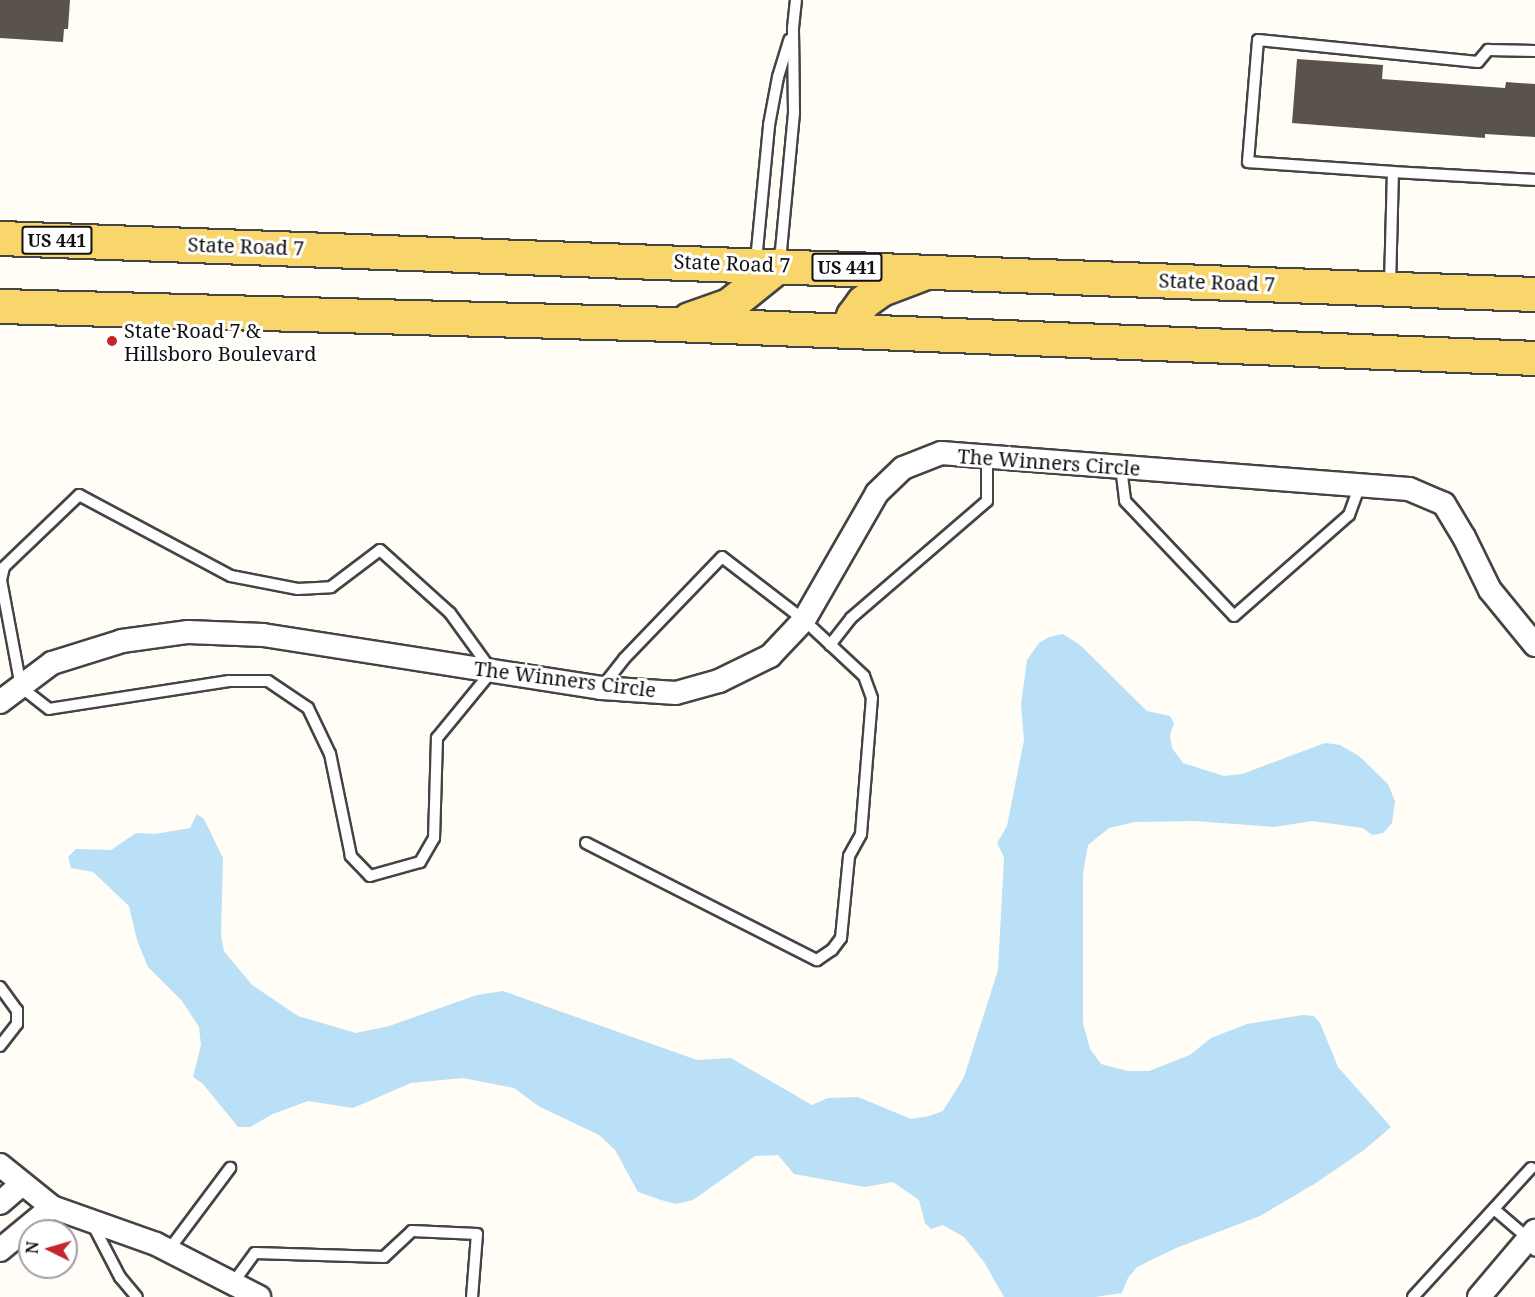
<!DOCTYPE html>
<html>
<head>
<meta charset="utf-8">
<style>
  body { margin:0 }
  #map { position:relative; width:1535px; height:1297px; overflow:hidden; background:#fffdf5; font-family:"Noto Serif",serif }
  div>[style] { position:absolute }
  .water>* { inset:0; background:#b9e0f7 }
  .building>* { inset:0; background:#5a524d }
  .roads { filter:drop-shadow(2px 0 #444) drop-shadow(-2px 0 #444) drop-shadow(0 2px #444) drop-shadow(0 -2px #444) }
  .lane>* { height:10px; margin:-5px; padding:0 5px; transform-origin:5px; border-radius:5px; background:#fff }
  .street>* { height:22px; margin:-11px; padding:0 11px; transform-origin:11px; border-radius:11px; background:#fff }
  .primary>* { height:33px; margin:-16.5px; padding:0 16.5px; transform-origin:16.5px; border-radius:16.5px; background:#f9d66b }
  .dots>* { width:16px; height:16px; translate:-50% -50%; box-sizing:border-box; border:3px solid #fff; border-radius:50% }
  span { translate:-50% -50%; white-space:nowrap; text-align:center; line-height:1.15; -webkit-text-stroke:6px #fff; paint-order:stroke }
  .shield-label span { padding:2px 4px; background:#fff; border:2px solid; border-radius:4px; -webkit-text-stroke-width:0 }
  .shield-label { font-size:18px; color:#111; font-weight:700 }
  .street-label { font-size:20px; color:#111 }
  .poi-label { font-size:20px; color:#111 }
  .left { translate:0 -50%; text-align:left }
  .north { position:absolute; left:18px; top:1219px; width:60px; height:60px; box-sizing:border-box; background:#fff; border:2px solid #a0a0a0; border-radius:50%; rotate:275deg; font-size:16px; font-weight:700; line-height:24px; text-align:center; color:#111 }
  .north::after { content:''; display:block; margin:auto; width:21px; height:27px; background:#c4262e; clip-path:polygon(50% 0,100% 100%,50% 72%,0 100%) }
</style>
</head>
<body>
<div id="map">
  <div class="water">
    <div style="clip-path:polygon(1063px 634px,1080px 645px,1147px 711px,1170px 716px,1174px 723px,1170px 735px,1172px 748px,1183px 763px,1224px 776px,1242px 774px,1325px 743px,1340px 745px,1359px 756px,1388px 784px,1395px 801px,1392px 823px,1383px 833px,1372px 835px,1363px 828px,1312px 821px,1274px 827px,1194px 821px,1135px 822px,1109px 828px,1088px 845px,1083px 874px,1083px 1023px,1090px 1049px,1101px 1064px,1128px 1071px,1149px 1071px,1190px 1055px,1211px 1038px,1247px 1024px,1303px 1015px,1314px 1016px,1320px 1023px,1338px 1067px,1391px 1127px,1364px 1150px,1316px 1183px,1260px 1216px,1176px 1248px,1137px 1267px,1128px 1278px,1122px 1293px,1095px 1297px,1004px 1297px,984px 1262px,964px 1237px,943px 1225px,931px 1229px,925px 1223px,919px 1200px,893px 1182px,865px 1187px,794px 1174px,778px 1155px,755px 1156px,693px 1200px,676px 1204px,661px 1200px,638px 1192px,615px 1150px,599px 1135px,540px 1107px,514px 1088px,463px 1078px,411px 1083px,353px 1108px,308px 1101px,273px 1114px,250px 1127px,238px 1127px,203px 1084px,193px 1077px,201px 1045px,199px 1027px,182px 1001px,148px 967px,137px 940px,129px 906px,93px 872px,71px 868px,68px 857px,76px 849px,111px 850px,136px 833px,155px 834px,190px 828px,197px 814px,204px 819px,223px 858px,221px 935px,224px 951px,252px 985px,298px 1016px,356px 1033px,389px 1026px,477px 995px,503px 991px,697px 1060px,731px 1058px,812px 1105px,828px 1098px,858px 1097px,911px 1119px,929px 1116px,943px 1111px,964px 1077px,998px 970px,1004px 857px,997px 843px,1007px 826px,1024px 740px,1021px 704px,1027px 660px,1039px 643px,1049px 637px)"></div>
  </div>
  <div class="building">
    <div style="clip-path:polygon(0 0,70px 0,68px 29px,64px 29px,63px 42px,0 38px)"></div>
    <div style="clip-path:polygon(1297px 59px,1383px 65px,1382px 79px,1505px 88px,1506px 82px,1535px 84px,1535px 137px,1485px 134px,1485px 138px,1292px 123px)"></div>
  </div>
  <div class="roads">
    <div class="lane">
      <div style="left:1393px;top:172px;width:142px;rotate:3.2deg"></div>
      <div style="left:756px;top:261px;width:137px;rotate:-84.5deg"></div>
      <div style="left:769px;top:125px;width:49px;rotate:-79.4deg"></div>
      <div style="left:778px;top:77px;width:39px;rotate:-73deg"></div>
      <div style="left:780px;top:261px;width:150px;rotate:-84.6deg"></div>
      <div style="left:794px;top:112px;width:84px;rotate:-90.7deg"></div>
      <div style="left:793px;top:28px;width:28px;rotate:-84deg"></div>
      <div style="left:1390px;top:285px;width:113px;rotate:-88.5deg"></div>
      <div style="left:1393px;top:172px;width:145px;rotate:-176.1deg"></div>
      <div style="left:1248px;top:162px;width:122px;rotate:-85.3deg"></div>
      <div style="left:1258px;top:40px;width:221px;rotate:5.7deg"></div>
      <div style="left:1478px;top:62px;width:16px;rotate:-50deg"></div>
      <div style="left:1488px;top:50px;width:47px;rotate:1.2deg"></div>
      <div style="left:1121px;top:467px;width:34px;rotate:83deg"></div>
      <div style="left:1125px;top:501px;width:158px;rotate:46.5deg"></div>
      <div style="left:1234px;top:616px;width:153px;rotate:-41.3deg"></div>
      <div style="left:1349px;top:515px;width:32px;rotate:-70deg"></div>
      <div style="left:79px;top:495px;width:172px;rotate:28.1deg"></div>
      <div style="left:231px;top:576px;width:68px;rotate:11deg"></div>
      <div style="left:298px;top:589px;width:33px;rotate:-3deg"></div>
      <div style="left:331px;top:587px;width:61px;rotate:-37.1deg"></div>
      <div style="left:380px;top:550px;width:94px;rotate:42deg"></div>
      <div style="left:450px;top:613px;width:72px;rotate:54.1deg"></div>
      <div style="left:492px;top:671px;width:87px;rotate:129.4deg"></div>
      <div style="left:437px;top:738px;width:100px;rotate:91.7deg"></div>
      <div style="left:434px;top:838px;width:28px;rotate:120deg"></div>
      <div style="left:420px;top:862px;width:52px;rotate:164.4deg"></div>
      <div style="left:370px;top:876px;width:28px;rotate:-134deg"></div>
      <div style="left:351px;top:856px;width:104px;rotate:-101.6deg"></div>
      <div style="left:330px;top:754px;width:51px;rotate:-115.6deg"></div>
      <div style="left:308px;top:708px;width:48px;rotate:-146deg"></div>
      <div style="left:268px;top:681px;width:39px;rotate:180deg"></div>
      <div style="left:229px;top:681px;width:182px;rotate:171.2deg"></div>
      <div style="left:49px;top:709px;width:36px;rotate:-142deg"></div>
      <div style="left:21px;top:687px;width:109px;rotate:-100.6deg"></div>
      <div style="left:1px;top:580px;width:13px;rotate:-77deg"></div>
      <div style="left:4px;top:567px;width:104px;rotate:-43.8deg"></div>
      <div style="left:830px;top:645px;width:34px;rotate:-52deg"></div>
      <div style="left:851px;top:618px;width:179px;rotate:-40.7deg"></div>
      <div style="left:987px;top:501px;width:44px;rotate:-90deg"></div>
      <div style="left:586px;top:843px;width:259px;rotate:26.9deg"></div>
      <div style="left:817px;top:960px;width:18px;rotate:-34deg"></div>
      <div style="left:832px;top:950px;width:15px;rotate:-53deg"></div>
      <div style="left:841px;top:938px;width:82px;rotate:-84.4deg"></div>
      <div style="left:849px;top:856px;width:25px;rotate:-61deg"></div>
      <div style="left:861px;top:834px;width:136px;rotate:-85.4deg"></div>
      <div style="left:872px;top:698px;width:23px;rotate:-110deg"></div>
      <div style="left:864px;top:676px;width:82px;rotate:-137deg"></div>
      <div style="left:804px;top:620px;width:103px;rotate:-142.5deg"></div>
      <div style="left:722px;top:557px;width:141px;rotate:133.9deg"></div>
      <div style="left:624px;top:659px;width:37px;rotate:128deg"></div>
      <div style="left:0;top:987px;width:29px;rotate:54deg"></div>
      <div style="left:17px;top:1010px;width:14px;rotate:90deg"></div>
      <div style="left:17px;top:1024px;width:28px;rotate:128deg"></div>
      <div style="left:1494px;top:1209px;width:46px;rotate:40.6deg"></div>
      <div style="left:1529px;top:1239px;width:13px;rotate:63deg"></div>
      <div style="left:93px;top:1225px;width:59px;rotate:62.6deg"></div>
      <div style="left:120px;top:1277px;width:26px;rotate:50deg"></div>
      <div style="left:168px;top:1251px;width:104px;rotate:-53.2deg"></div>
      <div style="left:233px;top:1283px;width:37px;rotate:-54deg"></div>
      <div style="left:255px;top:1253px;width:129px;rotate:1.8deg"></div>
      <div style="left:384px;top:1257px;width:38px;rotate:-43deg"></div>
      <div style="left:412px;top:1231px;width:65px;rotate:2.6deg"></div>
      <div style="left:477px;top:1234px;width:63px;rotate:94.5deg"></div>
      <div style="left:1413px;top:1297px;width:175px;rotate:-47.5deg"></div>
    </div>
    <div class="street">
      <div style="left:0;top:702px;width:65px;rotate:-36.9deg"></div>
      <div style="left:52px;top:663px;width:73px;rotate:-17.4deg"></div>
      <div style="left:122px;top:641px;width:67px;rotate:-7.8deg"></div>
      <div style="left:188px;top:632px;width:75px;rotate:2.3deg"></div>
      <div style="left:263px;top:635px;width:342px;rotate:8.9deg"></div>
      <div style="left:601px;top:688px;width:75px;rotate:3.8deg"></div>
      <div style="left:676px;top:693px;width:45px;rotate:-15.6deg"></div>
      <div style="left:719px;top:681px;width:57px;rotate:-26.1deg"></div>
      <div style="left:770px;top:656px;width:50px;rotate:-46.6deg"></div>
      <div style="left:804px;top:620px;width:146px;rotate:-60.1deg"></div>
      <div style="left:877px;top:493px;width:36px;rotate:-44deg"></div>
      <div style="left:903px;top:468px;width:41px;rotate:-21.5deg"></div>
      <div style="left:941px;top:453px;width:469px;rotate:4.4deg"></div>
      <div style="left:1409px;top:489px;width:38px;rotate:23deg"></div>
      <div style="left:1444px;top:504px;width:39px;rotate:59deg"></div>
      <div style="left:1464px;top:537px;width:59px;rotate:63.9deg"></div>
      <div style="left:1490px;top:590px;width:71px;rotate:50.7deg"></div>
      <div style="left:0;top:1165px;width:67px;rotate:38.9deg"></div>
      <div style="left:52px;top:1207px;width:110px;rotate:19.6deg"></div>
      <div style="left:156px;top:1244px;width:116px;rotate:27.2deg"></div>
      <div style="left:0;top:1203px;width:28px;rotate:-41deg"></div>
      <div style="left:0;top:1250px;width:67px;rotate:-39.6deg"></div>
      <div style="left:1479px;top:1297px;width:87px;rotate:-49.7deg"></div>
    </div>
    <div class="primary">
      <div style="left:0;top:238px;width:1536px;rotate:2.09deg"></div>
      <div style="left:0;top:306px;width:674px;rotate:1.53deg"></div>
      <div style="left:674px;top:324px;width:862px;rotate:2.26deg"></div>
      <div style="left:689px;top:319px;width:42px;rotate:-19.3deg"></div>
      <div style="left:729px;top:305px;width:64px;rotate:-38.7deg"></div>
      <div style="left:848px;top:331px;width:16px;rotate:-72deg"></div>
      <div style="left:853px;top:316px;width:17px;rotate:-54deg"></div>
      <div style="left:863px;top:302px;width:22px;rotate:-36deg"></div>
      <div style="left:881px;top:289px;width:43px;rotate:-20.6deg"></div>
    </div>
  </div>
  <div class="dots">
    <div style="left:112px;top:341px;background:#c4262e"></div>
  </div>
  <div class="shield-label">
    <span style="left:57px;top:240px">US 441</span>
    <span style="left:847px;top:267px">US 441</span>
  </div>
  <div class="street-label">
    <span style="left:246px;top:246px;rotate:2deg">State Road 7</span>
    <span style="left:732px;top:263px;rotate:2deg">State Road 7</span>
    <span style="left:1217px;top:282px;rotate:2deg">State Road 7</span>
    <span style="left:1049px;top:462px;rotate:4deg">The Winners Circle</span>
    <span style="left:565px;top:679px;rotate:7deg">The Winners Circle</span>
  </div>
  <div class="poi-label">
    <span class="left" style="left:124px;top:342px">State Road 7 &amp;<br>Hillsboro Boulevard</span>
  </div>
  <div class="north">N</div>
</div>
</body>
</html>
